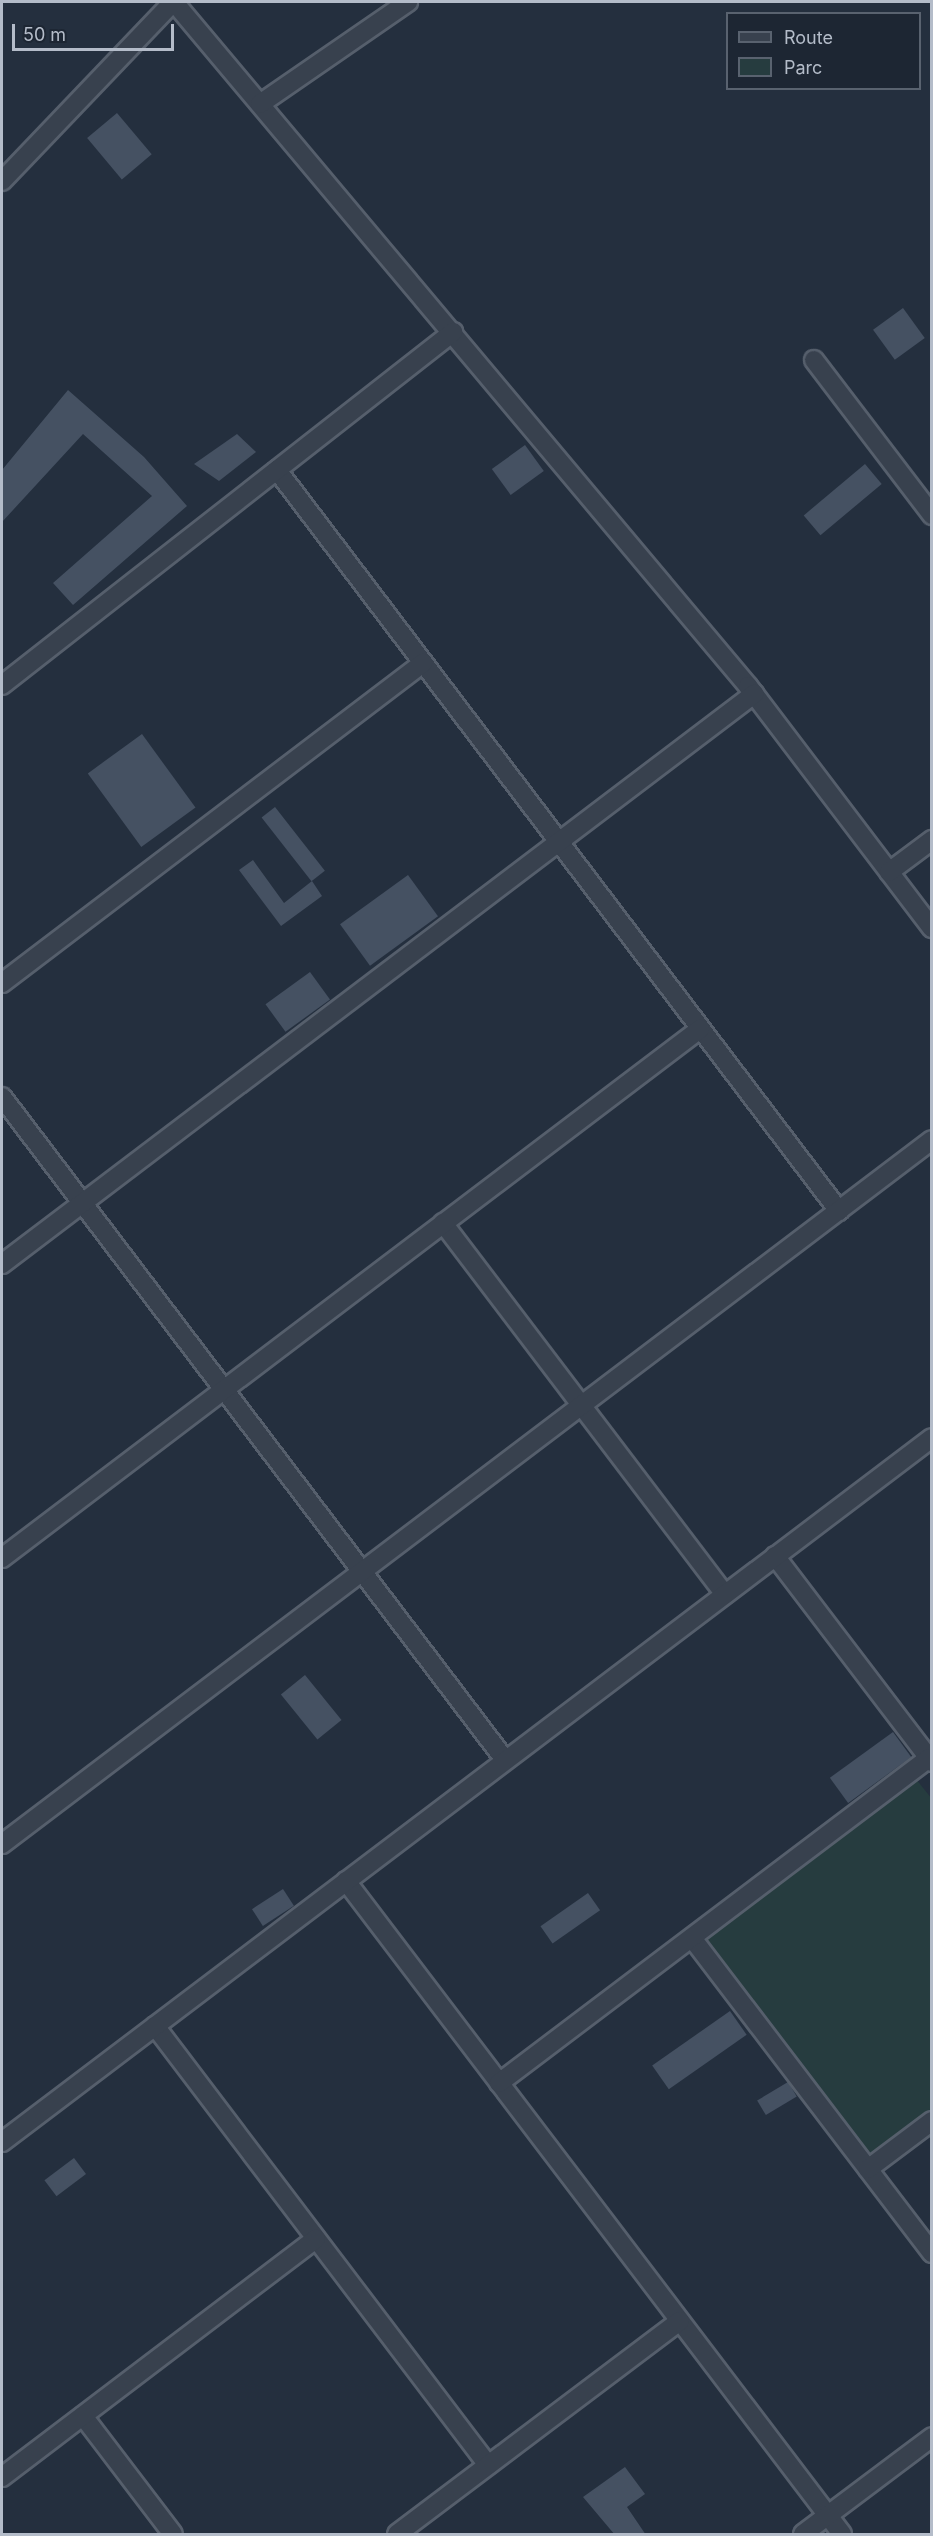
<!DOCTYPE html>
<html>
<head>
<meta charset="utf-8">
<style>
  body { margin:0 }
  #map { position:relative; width:933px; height:2536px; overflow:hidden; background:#242f3e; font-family:Inter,sans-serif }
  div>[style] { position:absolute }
  .green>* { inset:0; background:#263c3f }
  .building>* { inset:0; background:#455162; transform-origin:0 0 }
  .roads { filter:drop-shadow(2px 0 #565f6c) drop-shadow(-2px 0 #565f6c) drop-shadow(0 2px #565f6c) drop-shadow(0 -2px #565f6c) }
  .street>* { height:18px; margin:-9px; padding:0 9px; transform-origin:9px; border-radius:9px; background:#38414e }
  span { translate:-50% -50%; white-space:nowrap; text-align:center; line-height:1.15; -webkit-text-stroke:4.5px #1d2633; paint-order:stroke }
  .frame { position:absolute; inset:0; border:3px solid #b4bcc9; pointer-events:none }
  .legend { position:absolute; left:726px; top:12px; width:195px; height:78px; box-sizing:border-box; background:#1d2633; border:2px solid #59626f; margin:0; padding:8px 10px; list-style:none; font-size:18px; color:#b4bcc9 }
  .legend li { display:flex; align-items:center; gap:12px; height:30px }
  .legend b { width:30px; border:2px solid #59626f }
  .scale { position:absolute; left:12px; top:24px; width:162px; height:27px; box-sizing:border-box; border:3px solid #b4bcc9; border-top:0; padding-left:8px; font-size:18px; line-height:21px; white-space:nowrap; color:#b4bcc9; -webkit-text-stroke:4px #1d2633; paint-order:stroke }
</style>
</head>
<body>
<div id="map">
  <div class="green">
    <div style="clip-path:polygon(916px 1779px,932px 1799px,931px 2109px,866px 2158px,703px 1939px)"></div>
  </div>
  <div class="building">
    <div style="left:117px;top:113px;width:54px;height:39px;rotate:50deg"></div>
    <div style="left:903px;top:308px;width:37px;height:37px;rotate:54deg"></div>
    <div style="clip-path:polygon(68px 390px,144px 457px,187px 506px,73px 605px,53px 583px,152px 496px,83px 434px,2px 522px,2px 470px)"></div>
    <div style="clip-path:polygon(237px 434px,256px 452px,219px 481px,194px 464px)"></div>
    <div style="left:525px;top:445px;width:32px;height:41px;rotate:54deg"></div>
    <div style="left:865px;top:464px;width:26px;height:80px;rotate:50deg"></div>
    <div style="left:142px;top:734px;width:91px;height:67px;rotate:54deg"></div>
    <div style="left:275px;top:807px;width:81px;height:17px;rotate:52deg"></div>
    <div style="clip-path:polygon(253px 860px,284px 903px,312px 881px,322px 896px,281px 926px,239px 870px)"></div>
    <div style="left:408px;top:875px;width:51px;height:84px;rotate:54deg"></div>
    <div style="left:310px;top:972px;width:34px;height:55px;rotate:54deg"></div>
    <div style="left:305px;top:1675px;width:58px;height:31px;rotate:51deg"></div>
    <div style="left:893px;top:1732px;width:31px;height:78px;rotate:54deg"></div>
    <div style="left:283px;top:1889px;width:20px;height:37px;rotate:57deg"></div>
    <div style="left:588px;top:1893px;width:21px;height:58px;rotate:55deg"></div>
    <div style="left:730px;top:2011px;width:29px;height:95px;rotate:55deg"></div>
    <div style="left:788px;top:2082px;width:17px;height:36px;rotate:59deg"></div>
    <div style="left:74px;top:2158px;width:20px;height:37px;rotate:53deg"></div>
    <div style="clip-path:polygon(625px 2467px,645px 2494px,627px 2507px,646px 2535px,615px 2535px,583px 2497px)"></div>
  </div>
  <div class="roads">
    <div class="street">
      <div style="left:174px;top:2px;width:893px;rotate:50deg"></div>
      <div style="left:748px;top:686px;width:304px;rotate:52.8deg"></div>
      <div style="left:260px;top:104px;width:180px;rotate:-34.6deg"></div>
      <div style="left:2px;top:181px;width:248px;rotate:-46.3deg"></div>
      <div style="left:814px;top:360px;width:195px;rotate:52.7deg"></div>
      <div style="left:277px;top:470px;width:930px;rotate:52.82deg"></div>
      <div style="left:2px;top:685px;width:573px;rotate:-38.05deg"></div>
      <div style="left:889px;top:872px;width:54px;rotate:-36.7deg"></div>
      <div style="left:2px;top:983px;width:529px;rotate:-37.24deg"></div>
      <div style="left:2px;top:1097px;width:832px;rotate:52.81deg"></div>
      <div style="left:443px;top:1223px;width:466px;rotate:52.8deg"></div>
      <div style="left:2px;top:1264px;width:944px;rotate:-37.16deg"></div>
      <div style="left:775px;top:1556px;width:259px;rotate:52.7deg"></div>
      <div style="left:2px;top:1558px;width:876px;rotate:-37.16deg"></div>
      <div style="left:2px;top:1844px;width:1166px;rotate:-37.13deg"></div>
      <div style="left:346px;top:1881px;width:820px;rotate:52.78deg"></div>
      <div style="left:692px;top:1938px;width:396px;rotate:52.7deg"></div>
      <div style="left:155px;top:2026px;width:551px;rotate:52.82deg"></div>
      <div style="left:499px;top:2083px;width:539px;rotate:-37.08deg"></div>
      <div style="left:2px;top:2142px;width:1166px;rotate:-37.13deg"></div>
      <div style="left:868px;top:2169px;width:80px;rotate:-36.9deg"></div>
      <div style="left:83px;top:2416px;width:148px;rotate:52.7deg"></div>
      <div style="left:2px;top:2477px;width:394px;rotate:-37.2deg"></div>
      <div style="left:397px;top:2534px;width:354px;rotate:-37deg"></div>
      <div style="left:803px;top:2534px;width:161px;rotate:-36.9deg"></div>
    </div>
  </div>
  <div class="frame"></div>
  <ul class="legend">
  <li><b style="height:8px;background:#38414e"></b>Route</li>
  <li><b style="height:16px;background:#263c3f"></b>Parc</li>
  </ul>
  <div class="scale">50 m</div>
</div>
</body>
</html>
